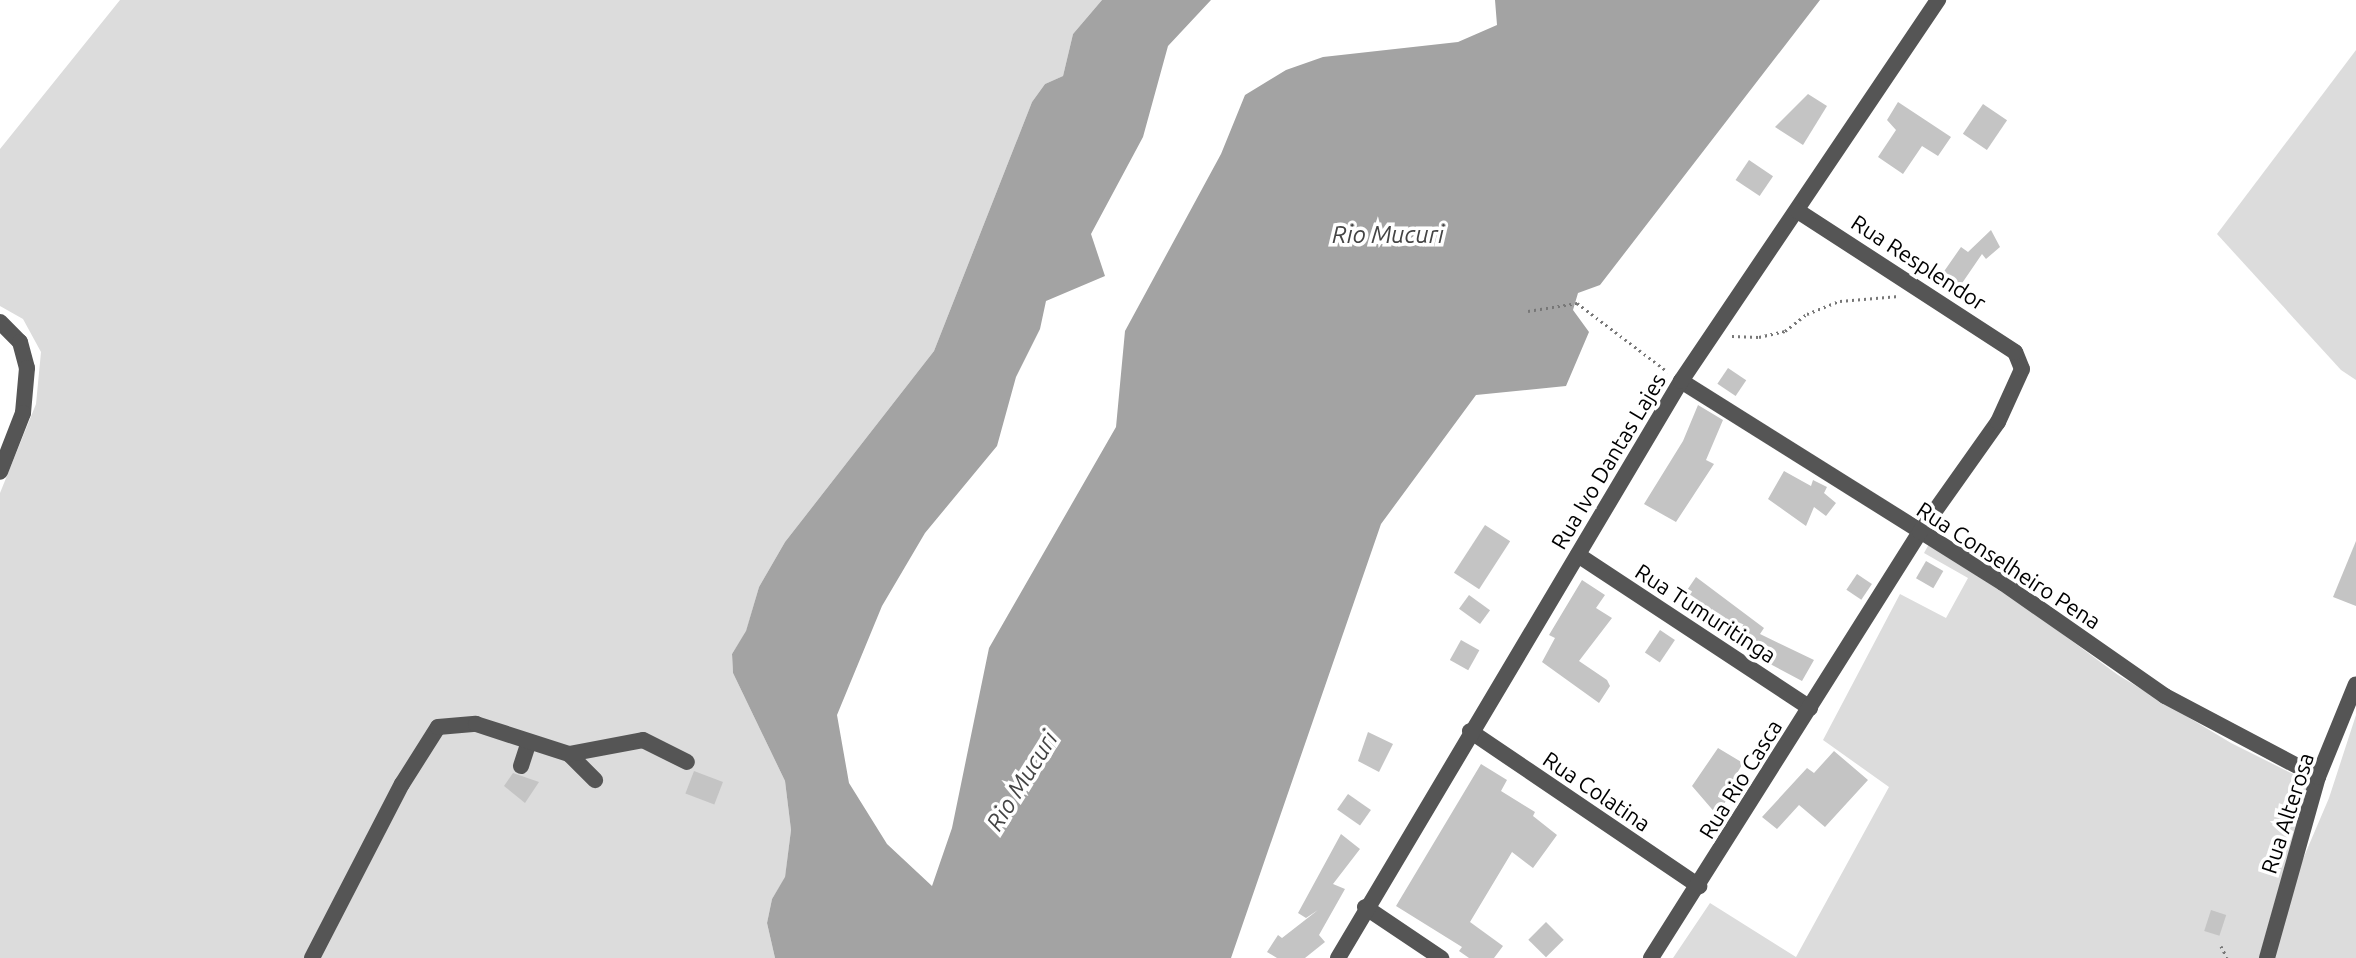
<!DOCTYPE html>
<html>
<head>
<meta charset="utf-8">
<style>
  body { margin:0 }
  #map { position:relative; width:2356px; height:958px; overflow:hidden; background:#fff; font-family:Ubuntu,sans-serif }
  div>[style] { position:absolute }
  .green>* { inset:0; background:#dcdcdc }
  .water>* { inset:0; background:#a3a3a3 }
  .building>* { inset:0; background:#c4c4c4; transform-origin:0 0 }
  .path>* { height:3px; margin-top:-1.5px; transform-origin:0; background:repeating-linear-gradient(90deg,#777 0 2px,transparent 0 6px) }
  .street>* { height:16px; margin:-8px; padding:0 8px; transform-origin:8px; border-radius:8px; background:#555 }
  span { translate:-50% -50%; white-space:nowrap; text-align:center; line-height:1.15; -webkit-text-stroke:7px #fff; paint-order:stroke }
  .street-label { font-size:22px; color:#000 }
  .water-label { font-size:24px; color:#444; font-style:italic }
</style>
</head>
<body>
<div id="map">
  <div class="green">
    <div style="clip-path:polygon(120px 0,1102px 0,1073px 34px,1063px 76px,1045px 84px,1032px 102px,934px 351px,785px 542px,759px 587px,746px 632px,732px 654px,733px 673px,785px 781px,791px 830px,785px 878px,772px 899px,767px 923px,775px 958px,0 958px,0 493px,36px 404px,41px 352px,23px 319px,0 306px,0 149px)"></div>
    <div style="clip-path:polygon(2356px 50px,2356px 380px,2341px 370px,2217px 234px)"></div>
    <div style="clip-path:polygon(1929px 544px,1992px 582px,2118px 675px,2231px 743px,2309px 782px,2259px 958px,1673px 958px,1710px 903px,1796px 957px,1889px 787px,1823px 740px,1900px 594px,1946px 618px,1968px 578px,1924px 553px)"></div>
    <div style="clip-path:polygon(2356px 715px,2356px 958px,2273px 958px,2294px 880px,2329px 798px)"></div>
  </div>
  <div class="water">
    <div style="clip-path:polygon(1102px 0,1211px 0,1168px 46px,1143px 137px,1091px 234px,1105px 276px,1046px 301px,1040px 329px,1016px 377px,997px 446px,925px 533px,882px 606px,837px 715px,849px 783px,887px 844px,932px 886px,952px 828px,989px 648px,1116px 427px,1125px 331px,1221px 154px,1245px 95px,1286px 70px,1323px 57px,1458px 42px,1497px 25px,1495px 0,1820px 0,1600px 285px,1578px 293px,1573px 310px,1589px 332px,1566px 386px,1476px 395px,1381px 524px,1231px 958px,775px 958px,767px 923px,772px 899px,785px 877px,791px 830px,785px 781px,733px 673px,732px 654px,746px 631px,759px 587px,785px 542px,934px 351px,1032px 102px,1045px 84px,1063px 76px,1073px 34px)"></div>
  </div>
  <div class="building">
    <div style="clip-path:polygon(1808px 94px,1827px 106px,1803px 145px,1775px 127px)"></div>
    <div style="clip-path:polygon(1898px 102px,1951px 137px,1938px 156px,1922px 146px,1903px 174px,1878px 157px,1896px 130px,1887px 120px)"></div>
    <div style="left:1983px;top:104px;width:29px;height:36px;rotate:34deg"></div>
    <div style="left:1749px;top:160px;width:29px;height:24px;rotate:34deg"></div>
    <div style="clip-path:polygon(1991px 230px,2000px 247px,1986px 259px,1982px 254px,1956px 292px,1938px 280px,1961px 247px,1968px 252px)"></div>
    <div style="left:1728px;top:368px;width:22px;height:19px;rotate:34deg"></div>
    <div style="clip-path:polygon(1698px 405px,1723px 420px,1706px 460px,1714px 464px,1676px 522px,1644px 504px,1683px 441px)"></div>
    <div style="clip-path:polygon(1784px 471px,1811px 486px,1813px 480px,1827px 487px,1824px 493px,1836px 503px,1826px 516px,1814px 507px,1806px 526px,1768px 499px)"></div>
    <div style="left:1485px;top:525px;width:30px;height:57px;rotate:33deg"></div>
    <div style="clip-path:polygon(2356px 541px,2356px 606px,2333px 597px)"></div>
    <div style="left:1926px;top:561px;width:20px;height:20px;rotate:30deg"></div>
    <div style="left:1857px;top:574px;width:18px;height:19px;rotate:34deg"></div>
    <div style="clip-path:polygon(1696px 577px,1764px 628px,1760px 634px,1814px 660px,1802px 681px,1733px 644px,1679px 602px)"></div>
    <div style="clip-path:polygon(1582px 580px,1605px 595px,1596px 608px,1612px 618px,1579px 661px,1607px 680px,1610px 686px,1599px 703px,1542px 662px,1555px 638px,1549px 635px)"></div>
    <div style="left:1469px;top:595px;width:26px;height:17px;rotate:36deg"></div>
    <div style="left:1660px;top:630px;width:18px;height:27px;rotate:34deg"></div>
    <div style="left:1461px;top:640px;width:21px;height:23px;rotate:29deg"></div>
    <div style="clip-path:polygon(1368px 732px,1393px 744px,1379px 772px,1358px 761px)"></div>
    <div style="clip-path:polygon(1718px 748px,1743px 763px,1732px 782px,1736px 785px,1717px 815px,1692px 786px)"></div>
    <div style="clip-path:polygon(1834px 751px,1868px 780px,1825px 827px,1799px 805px,1777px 829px,1762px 817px,1807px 768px,1814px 773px)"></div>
    <div style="clip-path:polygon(1481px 764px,1507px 780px,1501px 791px,1535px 812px,1533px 816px,1557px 835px,1533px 868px,1512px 852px,1470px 922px,1503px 946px,1494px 958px,1469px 958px,1459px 951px,1462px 947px,1396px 906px)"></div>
    <div style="left:694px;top:771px;width:31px;height:24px;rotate:21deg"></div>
    <div style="clip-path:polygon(513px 773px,539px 782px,525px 803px,504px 786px)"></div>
    <div style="left:1348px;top:794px;width:28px;height:19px;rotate:35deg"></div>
    <div style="clip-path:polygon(1341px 834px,1360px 849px,1333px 884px,1345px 889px,1319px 935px,1325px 942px,1305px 958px,1277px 958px,1267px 952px,1278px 935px,1282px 938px,1318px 910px,1306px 918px,1298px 913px)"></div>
    <div style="left:2211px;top:910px;width:16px;height:22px;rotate:18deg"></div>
    <div style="left:1546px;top:922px;width:25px;height:25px;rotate:45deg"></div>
  </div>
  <div class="path">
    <div style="left:1528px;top:311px;width:50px;rotate:-9.3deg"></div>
    <div style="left:1577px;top:303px;width:114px;rotate:37.2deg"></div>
    <div style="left:1732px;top:336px;width:27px;rotate:2deg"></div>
    <div style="left:1759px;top:337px;width:27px;rotate:-13deg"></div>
    <div style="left:1785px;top:331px;width:28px;rotate:-38deg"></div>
    <div style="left:1807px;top:314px;width:35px;rotate:-22deg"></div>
    <div style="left:1840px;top:301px;width:59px;rotate:-4.8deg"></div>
    <div style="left:2221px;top:946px;width:13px;rotate:63deg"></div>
  </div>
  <div class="street">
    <div style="left:0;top:322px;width:28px;rotate:45deg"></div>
    <div style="left:20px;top:342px;width:27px;rotate:75deg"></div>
    <div style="left:27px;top:368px;width:45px;rotate:95.1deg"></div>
    <div style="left:23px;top:413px;width:63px;rotate:111.3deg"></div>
    <div style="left:1681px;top:381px;width:380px;rotate:32.1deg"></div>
    <div style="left:2003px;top:583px;width:198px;rotate:34.9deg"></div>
    <div style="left:2165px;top:696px;width:173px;rotate:27.9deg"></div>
    <div style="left:1578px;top:555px;width:278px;rotate:33.4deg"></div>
    <div style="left:1470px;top:731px;width:277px;rotate:34.1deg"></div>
    <div style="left:569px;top:754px;width:37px;rotate:45deg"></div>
    <div style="left:521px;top:766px;width:25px;rotate:-72deg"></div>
    <div style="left:1365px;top:907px;width:92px;rotate:33.9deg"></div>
    <div style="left:312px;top:958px;width:196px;rotate:-62.7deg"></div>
    <div style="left:402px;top:784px;width:67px;rotate:-57.7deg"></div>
    <div style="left:438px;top:727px;width:38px;rotate:-5deg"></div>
    <div style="left:476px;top:724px;width:98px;rotate:17.9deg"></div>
    <div style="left:569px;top:754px;width:75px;rotate:-10.7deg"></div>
    <div style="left:643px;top:740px;width:49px;rotate:26.6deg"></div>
    <div style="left:1338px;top:958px;width:671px;rotate:-59.27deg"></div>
    <div style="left:1681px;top:381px;width:460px;rotate:-56deg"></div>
    <div style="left:1651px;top:958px;width:504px;rotate:-57.73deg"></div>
    <div style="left:1920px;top:532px;width:135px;rotate:-54.7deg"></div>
    <div style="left:1998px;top:422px;width:58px;rotate:-65.6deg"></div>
    <div style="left:2022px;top:369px;width:18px;rotate:-112deg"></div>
    <div style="left:2015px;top:352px;width:259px;rotate:-147deg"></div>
    <div style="left:2267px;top:958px;width:188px;rotate:-74.3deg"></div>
    <div style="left:2318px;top:777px;width:100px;rotate:-67.8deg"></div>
  </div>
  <div class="street-label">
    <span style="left:1919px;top:262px;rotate:33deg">Rua Resplendor</span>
    <span style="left:1608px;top:461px;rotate:-59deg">Rua Ivo Dantas Lajes</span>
    <span style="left:2009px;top:565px;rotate:33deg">Rua Conselheiro Pena</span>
    <span style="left:1706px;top:613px;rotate:33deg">Rua Tumuritinga</span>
    <span style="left:1740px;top:779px;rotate:-58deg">Rua Rio Casca</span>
    <span style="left:1597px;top:791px;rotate:34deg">Rua Colatina</span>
    <span style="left:2287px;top:813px;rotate:-72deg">Rua Alterosa</span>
  </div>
  <div class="water-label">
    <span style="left:1388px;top:235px">Rio Mucuri</span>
    <span style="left:1022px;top:781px;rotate:-58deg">Rio Mucuri</span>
  </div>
</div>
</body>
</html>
